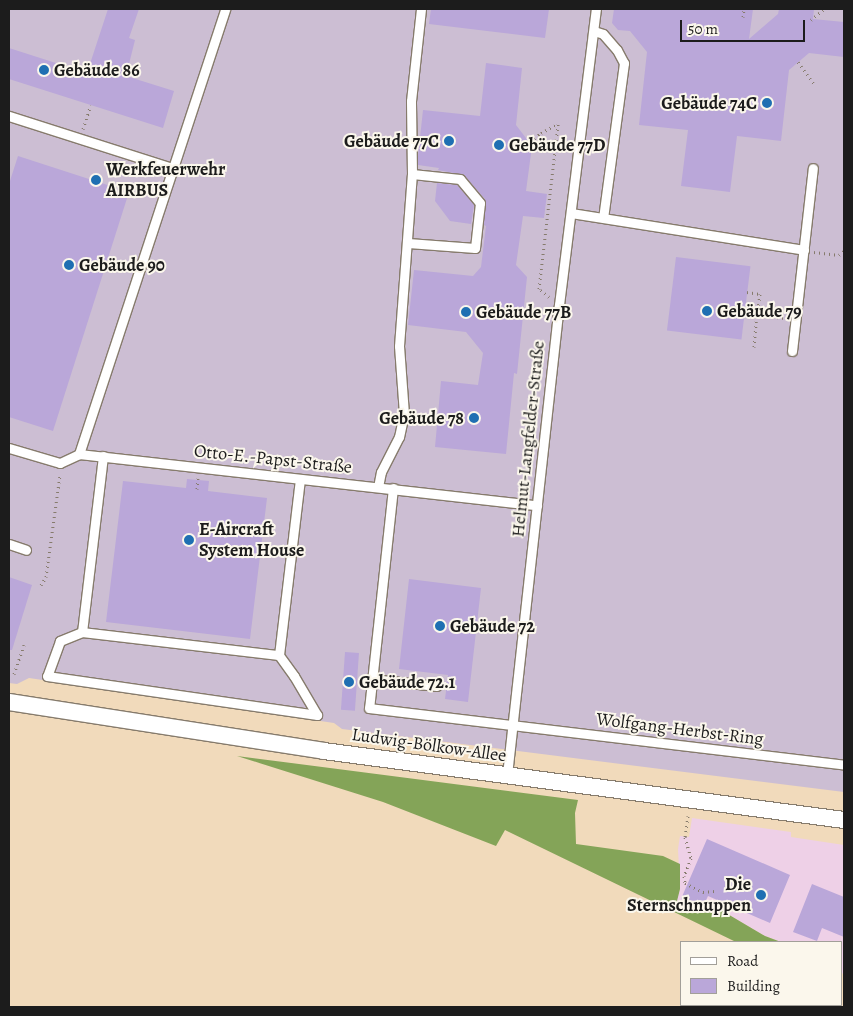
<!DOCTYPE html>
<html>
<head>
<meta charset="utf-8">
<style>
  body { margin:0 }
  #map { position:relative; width:853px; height:1016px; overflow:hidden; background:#f1dabb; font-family:Alegreya,serif }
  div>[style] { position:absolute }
  .built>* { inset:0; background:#eed0e7 }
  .industrial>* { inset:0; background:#ccbed3 }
  .forest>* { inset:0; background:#84a458 }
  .building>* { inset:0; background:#baa7d9; transform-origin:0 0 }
  .path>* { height:3px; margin-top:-1.5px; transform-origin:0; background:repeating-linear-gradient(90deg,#867b6c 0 1px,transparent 0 5px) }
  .roads { filter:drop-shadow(1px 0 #867b6c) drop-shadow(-1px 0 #867b6c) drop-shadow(0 1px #867b6c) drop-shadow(0 -1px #867b6c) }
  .lane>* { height:9px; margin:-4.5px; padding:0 4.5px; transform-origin:4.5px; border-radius:4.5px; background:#fff }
  .street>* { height:16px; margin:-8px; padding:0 8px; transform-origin:8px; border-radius:8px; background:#fff }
  .dots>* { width:14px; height:14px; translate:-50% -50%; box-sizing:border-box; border:2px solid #fbf7ec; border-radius:50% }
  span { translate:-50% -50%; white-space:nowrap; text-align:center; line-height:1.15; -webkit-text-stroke:4px #fbf7ec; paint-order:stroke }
  .poi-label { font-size:18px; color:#1c1c1c; font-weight:700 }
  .left { translate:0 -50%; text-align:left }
  .right { translate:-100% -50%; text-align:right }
  .street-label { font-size:18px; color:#1c1c1c }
  .frame { position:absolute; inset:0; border:10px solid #1c1c1c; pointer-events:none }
  .legend { position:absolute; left:680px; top:941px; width:162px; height:65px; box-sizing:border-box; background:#fbf7ec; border:1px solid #a29f99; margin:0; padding:6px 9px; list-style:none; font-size:15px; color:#1c1c1c }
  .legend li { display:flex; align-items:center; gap:10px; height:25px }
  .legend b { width:25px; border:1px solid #a29f99 }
  .scale { position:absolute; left:680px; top:20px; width:125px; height:22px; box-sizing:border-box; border:2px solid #1c1c1c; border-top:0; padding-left:6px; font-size:15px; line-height:18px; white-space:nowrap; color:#1c1c1c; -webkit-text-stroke:4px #fbf7ec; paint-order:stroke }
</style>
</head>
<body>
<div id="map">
  <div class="built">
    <div style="clip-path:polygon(692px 818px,791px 832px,791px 837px,844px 845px,844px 975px,842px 973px,842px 942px,781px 942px,765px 936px,709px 903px,703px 912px,676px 901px,680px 889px,678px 849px,680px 836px,689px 837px)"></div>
  </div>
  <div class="industrial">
    <div style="clip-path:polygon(9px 9px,844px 9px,844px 792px,342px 729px,334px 723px,29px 678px,17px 684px,9px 683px)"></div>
  </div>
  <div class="forest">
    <div style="clip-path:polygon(237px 756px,578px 800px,575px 813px,576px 844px,663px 856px,680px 864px,680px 889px,677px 901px,703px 912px,709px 903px,765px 936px,781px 942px,736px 942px,505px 830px,496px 846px,383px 802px)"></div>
  </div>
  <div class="building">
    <div style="clip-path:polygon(108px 9px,139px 9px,129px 38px,135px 40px,126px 76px,174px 91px,163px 128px,9px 79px,9px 48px,87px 73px)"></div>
    <div style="clip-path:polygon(431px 9px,549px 9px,545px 38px,429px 24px)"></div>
    <div style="clip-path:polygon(614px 9px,753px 9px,749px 39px,778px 14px,779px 9px,814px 9px,813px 19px,844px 22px,844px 57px,809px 53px,789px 70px,781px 141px,737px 136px,730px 192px,681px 186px,688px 130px,639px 125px,647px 52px,630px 31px,618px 30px,612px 23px)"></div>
    <div style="clip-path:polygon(486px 63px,522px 68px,516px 125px,532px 146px,526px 191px,547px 194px,544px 218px,523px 216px,516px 265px,527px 277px,517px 374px,514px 373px,506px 454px,435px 447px,441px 381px,478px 385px,483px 353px,466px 332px,408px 325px,414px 270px,473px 276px,481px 267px,486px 226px,484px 225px,485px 199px,464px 175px,438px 170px,439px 168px,418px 165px,418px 156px,423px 110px,480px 116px)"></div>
    <div style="clip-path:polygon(18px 156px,129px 192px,53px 431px,9px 417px,9px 184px)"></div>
    <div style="clip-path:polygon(437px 183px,457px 185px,474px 205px,471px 224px,450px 221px,435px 201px)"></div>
    <div style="left:676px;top:257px;width:75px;height:74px;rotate:7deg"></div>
    <div style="clip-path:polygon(187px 479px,209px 481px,208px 491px,267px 498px,250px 639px,106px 622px,123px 481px,186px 488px)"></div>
    <div style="clip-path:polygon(9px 577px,32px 585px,12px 650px,9px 650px)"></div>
    <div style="clip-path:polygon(409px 579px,481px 588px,468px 702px,445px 699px,448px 675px,399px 669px)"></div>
    <div style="left:345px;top:652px;width:14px;height:58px;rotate:4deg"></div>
    <div style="clip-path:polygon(707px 839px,790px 875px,770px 923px,708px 896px,702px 909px,681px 899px)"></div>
    <div style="clip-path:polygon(812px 884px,844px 897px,844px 937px,822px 928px,817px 941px,793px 932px)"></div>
  </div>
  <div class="path">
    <div style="left:743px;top:17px;width:8px;rotate:-83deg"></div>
    <div style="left:811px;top:20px;width:17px;rotate:-40deg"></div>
    <div style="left:798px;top:62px;width:26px;rotate:54deg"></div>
    <div style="left:83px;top:129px;width:25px;rotate:-72deg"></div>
    <div style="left:523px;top:148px;width:23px;rotate:-40deg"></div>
    <div style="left:541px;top:133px;width:18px;rotate:-29deg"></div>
    <div style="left:814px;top:252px;width:25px;rotate:7deg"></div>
    <div style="left:839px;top:255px;width:6px;rotate:-39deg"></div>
    <div style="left:747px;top:292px;width:13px;rotate:9deg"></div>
    <div style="left:760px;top:294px;width:21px;rotate:98deg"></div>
    <div style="left:549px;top:297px;width:13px;rotate:-141deg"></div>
    <div style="left:539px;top:289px;width:166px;rotate:-83.4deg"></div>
    <div style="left:754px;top:347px;width:32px;rotate:-85deg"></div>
    <div style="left:757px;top:315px;width:28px;rotate:6deg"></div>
    <div style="left:197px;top:489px;width:11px;rotate:-85deg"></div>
    <div style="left:41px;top:585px;width:9px;rotate:-58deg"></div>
    <div style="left:46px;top:577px;width:103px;rotate:-82.2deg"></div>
    <div style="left:9px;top:676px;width:5px;rotate:-22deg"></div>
    <div style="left:14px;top:674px;width:31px;rotate:-71deg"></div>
    <div style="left:688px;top:816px;width:21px;rotate:98deg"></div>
    <div style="left:685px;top:837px;width:22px;rotate:74deg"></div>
    <div style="left:691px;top:858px;width:19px;rotate:111deg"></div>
    <div style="left:684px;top:876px;width:7px;rotate:82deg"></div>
    <div style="left:685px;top:883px;width:20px;rotate:27deg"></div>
    <div style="left:703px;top:892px;width:11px;rotate:-5deg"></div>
  </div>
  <div class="roads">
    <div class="lane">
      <div style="left:594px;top:31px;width:9px;rotate:18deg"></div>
      <div style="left:603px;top:34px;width:21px;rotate:49deg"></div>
      <div style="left:617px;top:50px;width:15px;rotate:62deg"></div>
      <div style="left:624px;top:63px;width:156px;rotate:97.7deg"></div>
      <div style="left:9px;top:116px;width:171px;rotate:17.7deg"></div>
      <div style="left:571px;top:213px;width:236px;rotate:9deg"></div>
      <div style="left:408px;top:243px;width:67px;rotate:4.3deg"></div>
      <div style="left:475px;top:248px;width:45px;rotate:-83.7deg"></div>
      <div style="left:480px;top:203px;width:31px;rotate:-130deg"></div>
      <div style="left:460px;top:179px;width:48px;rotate:-174.1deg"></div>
      <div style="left:792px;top:351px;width:184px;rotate:-83.5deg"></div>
      <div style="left:9px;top:448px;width:53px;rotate:16.4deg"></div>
      <div style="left:60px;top:463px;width:21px;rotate:-25deg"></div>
      <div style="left:79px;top:454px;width:461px;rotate:6.4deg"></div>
      <div style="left:79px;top:454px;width:468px;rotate:-71.8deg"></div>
      <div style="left:103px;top:456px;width:177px;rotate:96.8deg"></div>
      <div style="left:82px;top:632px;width:198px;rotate:6.7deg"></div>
      <div style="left:279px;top:655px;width:176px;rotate:-83.2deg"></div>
      <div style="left:378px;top:487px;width:15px;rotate:-79deg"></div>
      <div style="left:381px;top:472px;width:39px;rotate:-63deg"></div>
      <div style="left:399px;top:437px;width:24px;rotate:-78deg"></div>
      <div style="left:404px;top:414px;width:68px;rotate:-94.2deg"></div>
      <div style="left:399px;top:346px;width:172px;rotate:-85.7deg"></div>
      <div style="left:412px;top:174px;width:73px;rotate:-90.8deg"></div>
      <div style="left:411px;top:101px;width:93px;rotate:-83.8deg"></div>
      <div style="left:393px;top:488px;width:221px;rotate:96.2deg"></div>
      <div style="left:369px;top:708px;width:478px;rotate:6.8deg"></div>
      <div style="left:9px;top:544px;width:18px;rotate:19deg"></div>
      <div style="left:82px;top:632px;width:24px;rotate:158deg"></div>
      <div style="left:60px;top:641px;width:37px;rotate:110deg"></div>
      <div style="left:47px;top:676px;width:273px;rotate:8.2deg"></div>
      <div style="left:317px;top:715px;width:45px;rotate:-120.5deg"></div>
      <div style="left:294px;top:676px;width:26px;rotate:-126deg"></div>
      <div style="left:372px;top:679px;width:65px;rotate:6.1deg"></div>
      <div style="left:507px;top:775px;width:473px;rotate:-83.7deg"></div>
      <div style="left:559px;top:305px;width:298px;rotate:-82.9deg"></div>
    </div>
    <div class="street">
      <div style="left:9px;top:702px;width:319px;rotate:8.8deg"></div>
      <div style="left:324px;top:751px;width:525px;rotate:7.56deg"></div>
    </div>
  </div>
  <div class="dots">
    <div style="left:44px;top:70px;background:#1f6fb2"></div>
    <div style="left:767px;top:103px;background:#1f6fb2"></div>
    <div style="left:449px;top:141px;background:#1f6fb2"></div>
    <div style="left:499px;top:145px;background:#1f6fb2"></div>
    <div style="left:96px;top:180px;background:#1f6fb2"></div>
    <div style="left:69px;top:265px;background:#1f6fb2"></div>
    <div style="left:707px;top:311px;background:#1f6fb2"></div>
    <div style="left:466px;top:312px;background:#1f6fb2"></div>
    <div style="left:474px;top:418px;background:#1f6fb2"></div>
    <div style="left:189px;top:540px;background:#1f6fb2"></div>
    <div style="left:440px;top:626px;background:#1f6fb2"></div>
    <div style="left:349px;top:682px;background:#1f6fb2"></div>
    <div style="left:761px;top:895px;background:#1f6fb2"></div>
  </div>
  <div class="poi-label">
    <span class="left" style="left:54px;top:70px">Gebäude 86</span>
    <span class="right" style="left:757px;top:103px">Gebäude 74C</span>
    <span class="right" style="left:439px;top:141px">Gebäude 77C</span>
    <span class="left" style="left:509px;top:145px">Gebäude 77D</span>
    <span class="left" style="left:106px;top:180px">Werkfeuerwehr<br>AIRBUS</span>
    <span class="left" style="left:79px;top:265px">Gebäude 90</span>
    <span class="left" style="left:717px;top:311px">Gebäude 79</span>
    <span class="left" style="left:476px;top:312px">Gebäude 77B</span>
    <span class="right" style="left:464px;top:418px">Gebäude 78</span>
    <span class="left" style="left:199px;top:540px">E-Aircraft<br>System House</span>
    <span class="left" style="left:450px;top:626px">Gebäude 72</span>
    <span class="left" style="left:359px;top:682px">Gebäude 72.1</span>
    <span class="right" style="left:751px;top:895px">Die<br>Sternschnuppen</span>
  </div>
  <div class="street-label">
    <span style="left:528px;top:439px;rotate:-84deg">Helmut-Langfelder-Straße</span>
    <span style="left:273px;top:459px;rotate:6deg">Otto-E.-Papst-Straße</span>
    <span style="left:680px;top:729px;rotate:7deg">Wolfgang-Herbst-Ring</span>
    <span style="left:429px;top:745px;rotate:8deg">Ludwig-Bölkow-Allee</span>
  </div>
  <div class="frame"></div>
  <ul class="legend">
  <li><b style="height:6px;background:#fff"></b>Road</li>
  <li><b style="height:14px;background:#baa7d9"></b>Building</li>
  </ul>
  <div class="scale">50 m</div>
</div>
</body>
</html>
